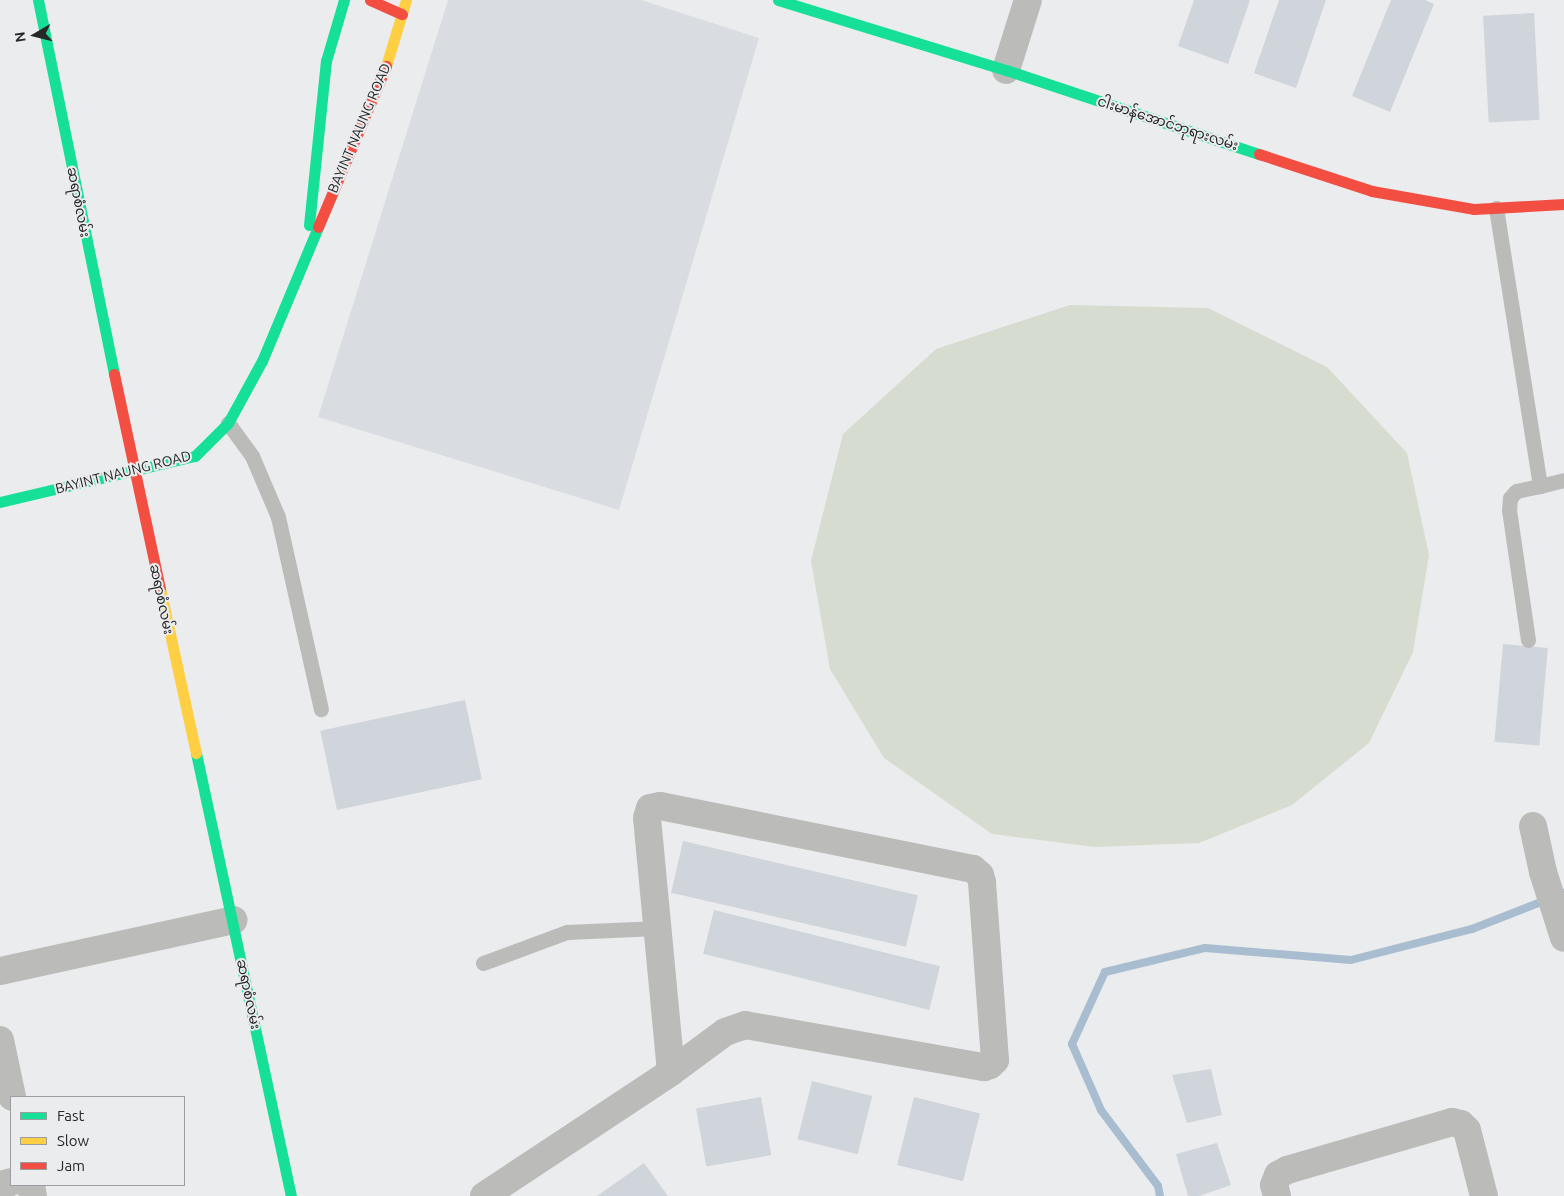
<!DOCTYPE html>
<html>
<head>
<meta charset="utf-8">
<style>
  body { margin:0 }
  #map { position:relative; width:1564px; height:1196px; overflow:hidden; background:#ebeced; font-family:Ubuntu,"Noto Sans Myanmar",sans-serif }
  div>[style] { position:absolute }
  .built>* { inset:0; background:#d9dde2 }
  .green>* { inset:0; background:#d7dcd0 }
  .stream>* { height:8px; margin:-4px; padding:0 4px; transform-origin:4px; border-radius:4px; background:#a8bdd0 }
  .building>* { inset:0; background:#cfd5da; transform-origin:0 0 }
  .lane>* { height:15px; margin:-7.5px; padding:0 7.5px; transform-origin:7.5px; border-radius:7.5px; background:#bbbbba }
  .street>* { height:28px; margin:-14px; padding:0 14px; transform-origin:14px; border-radius:14px; background:#bbbbba }
  .fast>* { height:11px; margin:-5.5px; padding:0 5.5px; transform-origin:5.5px; border-radius:5.5px; background:#16e098 }
  .slow>* { height:11px; margin:-5.5px; padding:0 5.5px; transform-origin:5.5px; border-radius:5.5px; background:#ffcf43 }
  .jam>* { height:11px; margin:-5.5px; padding:0 5.5px; transform-origin:5.5px; border-radius:5.5px; background:#f24e42 }
  span { translate:-50% -50%; white-space:nowrap; text-align:center; line-height:1.15; -webkit-text-stroke:4px #eaecee; paint-order:stroke }
  .street-label { font-size:14px; color:#272728 }
  .legend { position:absolute; left:10px; top:1096px; width:175px; height:90px; box-sizing:border-box; background:#eaecee; border:1px solid #9c9d9f; margin:0; padding:6px 9px; list-style:none; font-size:15px; color:#272728 }
  .legend li { display:flex; align-items:center; gap:10px; height:25px }
  .legend b { width:25px; border:1px solid #9c9d9f }
  .north { position:absolute; left:10px; top:10px; width:50px; height:50px; -webkit-text-stroke:4px #eaecee; paint-order:stroke; rotate:262deg; font-size:14px; font-weight:700; line-height:20px; text-align:center; color:#272728 }
  .north::after { content:''; display:block; margin:auto; width:18px; height:22px; background:#272728; clip-path:polygon(50% 0,100% 100%,50% 72%,0 100%) }
</style>
</head>
<body>
<div id="map">
  <div class="built">
    <div style="clip-path:polygon(448px 0,641px 0,759px 38px,619px 510px,318px 417px)"></div>
  </div>
  <div class="green">
    <div style="clip-path:polygon(1070px 305px,1208px 308px,1327px 367px,1407px 453px,1429px 555px,1413px 652px,1369px 743px,1292px 805px,1199px 843px,1095px 847px,992px 834px,884px 758px,830px 669px,811px 561px,843px 434px,936px 349px)"></div>
  </div>
  <div class="stream">
    <div style="left:1160px;top:1196px;width:10px;rotate:-101deg"></div>
    <div style="left:1158px;top:1186px;width:95px;rotate:-126.9deg"></div>
    <div style="left:1101px;top:1110px;width:72px;rotate:-113.7deg"></div>
    <div style="left:1072px;top:1044px;width:79px;rotate:-65.4deg"></div>
    <div style="left:1105px;top:972px;width:103px;rotate:-13.5deg"></div>
    <div style="left:1205px;top:948px;width:146px;rotate:4.7deg"></div>
    <div style="left:1351px;top:960px;width:125px;rotate:-14.4deg"></div>
    <div style="left:1472px;top:929px;width:99px;rotate:-21.4deg"></div>
  </div>
  <div class="building">
    <div style="clip-path:polygon(1194px 0,1250px 0,1228px 64px,1178px 46px)"></div>
    <div style="clip-path:polygon(1279px 0,1326px 0,1296px 88px,1254px 73px)"></div>
    <div style="clip-path:polygon(1391px 0,1425px 0,1434px 4px,1390px 112px,1352px 96px)"></div>
    <div style="left:1534px;top:13px;width:107px;height:51px;rotate:87deg"></div>
    <div style="left:1503px;top:644px;width:45px;height:98px;rotate:5deg"></div>
    <div style="left:465px;top:700px;width:81px;height:148px;rotate:78deg"></div>
    <div style="left:683px;top:841px;width:241px;height:53px;rotate:13deg"></div>
    <div style="left:714px;top:910px;width:233px;height:45px;rotate:14deg"></div>
    <div style="clip-path:polygon(1211px 1069px,1222px 1115px,1187px 1123px,1172px 1075px)"></div>
    <div style="left:812px;top:1081px;width:62px;height:60px;rotate:14deg"></div>
    <div style="left:761px;top:1097px;width:59px;height:66px;rotate:80deg"></div>
    <div style="left:914px;top:1097px;width:68px;height:70px;rotate:14deg"></div>
    <div style="clip-path:polygon(1217px 1143px,1231px 1185px,1199px 1196px,1188px 1196px,1176px 1154px)"></div>
    <div style="clip-path:polygon(644px 1163px,668px 1196px,597px 1196px)"></div>
  </div>
  <div class="lane">
    <div style="left:1496px;top:208px;width:281px;rotate:81deg"></div>
    <div style="left:1540px;top:486px;width:25px;rotate:-14deg"></div>
    <div style="left:228px;top:423px;width:41px;rotate:54deg"></div>
    <div style="left:252px;top:456px;width:66px;rotate:66.9deg"></div>
    <div style="left:278px;top:517px;width:197px;rotate:77.4deg"></div>
    <div style="left:1528px;top:640px;width:131px;rotate:-98.3deg"></div>
    <div style="left:1509px;top:510px;width:12px;rotate:-85deg"></div>
    <div style="left:1510px;top:498px;width:9px;rotate:-49deg"></div>
    <div style="left:1516px;top:491px;width:25px;rotate:-12deg"></div>
    <div style="left:483px;top:963px;width:90px;rotate:-20.3deg"></div>
    <div style="left:567px;top:932px;width:91px;rotate:-2.5deg"></div>
  </div>
  <div class="street">
    <div style="left:1006px;top:70px;width:73px;rotate:-72.6deg"></div>
    <div style="left:1533px;top:826px;width:47px;rotate:77.7deg"></div>
    <div style="left:1543px;top:872px;width:69px;rotate:72.3deg"></div>
    <div style="left:0;top:971px;width:239px;rotate:-12.3deg"></div>
    <div style="left:0;top:1040px;width:58px;rotate:78.1deg"></div>
    <div style="left:0;top:1185px;width:11px;rotate:-15deg"></div>
    <div style="left:31px;top:1185px;width:11px;rotate:80deg"></div>
    <div style="left:484px;top:1196px;width:224px;rotate:-33.5deg"></div>
    <div style="left:671px;top:1072px;width:67px;rotate:-36.5deg"></div>
    <div style="left:725px;top:1032px;width:21px;rotate:-19deg"></div>
    <div style="left:745px;top:1025px;width:243px;rotate:10deg"></div>
    <div style="left:984px;top:1067px;width:6px;rotate:-18deg"></div>
    <div style="left:990px;top:1065px;width:7px;rotate:-45deg"></div>
    <div style="left:995px;top:1060px;width:178px;rotate:-94.2deg"></div>
    <div style="left:982px;top:882px;width:7px;rotate:-106deg"></div>
    <div style="left:980px;top:875px;width:9px;rotate:-139deg"></div>
    <div style="left:973px;top:869px;width:319px;rotate:-168.6deg"></div>
    <div style="left:660px;top:806px;width:10px;rotate:169deg"></div>
    <div style="left:650px;top:808px;width:10px;rotate:107deg"></div>
    <div style="left:647px;top:818px;width:255px;rotate:84.6deg"></div>
    <div style="left:1277px;top:1196px;width:11px;rotate:-105deg"></div>
    <div style="left:1274px;top:1185px;width:11px;rotate:-68deg"></div>
    <div style="left:1278px;top:1175px;width:10px;rotate:-29deg"></div>
    <div style="left:1287px;top:1170px;width:172px;rotate:-16.2deg"></div>
    <div style="left:1452px;top:1122px;width:9px;rotate:13deg"></div>
    <div style="left:1461px;top:1124px;width:8px;rotate:45deg"></div>
    <div style="left:1467px;top:1130px;width:68px;rotate:75.6deg"></div>
  </div>
  <div class="fast">
    <div style="left:38px;top:0;width:382px;rotate:78.5deg"></div>
    <div style="left:778px;top:0;width:239px;rotate:17.1deg"></div>
    <div style="left:1006px;top:70px;width:267px;rotate:18.4deg"></div>
    <div style="left:309px;top:225px;width:165px;rotate:-84.1deg"></div>
    <div style="left:326px;top:61px;width:64px;rotate:-73.6deg"></div>
    <div style="left:0;top:502px;width:200px;rotate:-13.3deg"></div>
    <div style="left:195px;top:456px;width:47px;rotate:-45deg"></div>
    <div style="left:228px;top:423px;width:71px;rotate:-61.3deg"></div>
    <div style="left:262px;top:361px;width:145px;rotate:-67.3deg"></div>
    <div style="left:196px;top:753px;width:453px;rotate:77.9deg"></div>
  </div>
  <div class="slow">
    <div style="left:386px;top:66px;width:69px;rotate:-73.1deg"></div>
    <div style="left:160px;top:588px;width:169px;rotate:77.7deg"></div>
  </div>
  <div class="jam">
    <div style="left:370px;top:0;width:35px;rotate:24deg"></div>
    <div style="left:1259px;top:154px;width:119px;rotate:18.1deg"></div>
    <div style="left:1372px;top:191px;width:104px;rotate:10deg"></div>
    <div style="left:1474px;top:209px;width:90px;rotate:-3.2deg"></div>
    <div style="left:318px;top:227px;width:175px;rotate:-67.1deg"></div>
    <div style="left:114px;top:374px;width:219px;rotate:77.9deg"></div>
  </div>
  <div class="street-label">
    <span style="left:1168px;top:123px;rotate:18deg">ငါးမာန်အောင်ဘုရားလမ်း</span>
    <span style="left:359px;top:128px;rotate:-67deg">BAYINT NAUNG ROAD</span>
    <span style="left:79px;top:202px;rotate:79deg">ဆရာစံလမ်း</span>
    <span style="left:123px;top:472px;rotate:-14deg">BAYINT NAUNG ROAD</span>
    <span style="left:162px;top:599px;rotate:78deg">ဆရာစံလမ်း</span>
    <span style="left:249px;top:994px;rotate:78deg">ဆရာစံလမ်း</span>
  </div>
  <ul class="legend">
  <li><b style="height:6px;background:#16e098"></b>Fast</li>
  <li><b style="height:6px;background:#ffcf43"></b>Slow</li>
  <li><b style="height:6px;background:#f24e42"></b>Jam</li>
  </ul>
  <div class="north">N</div>
</div>
</body>
</html>
